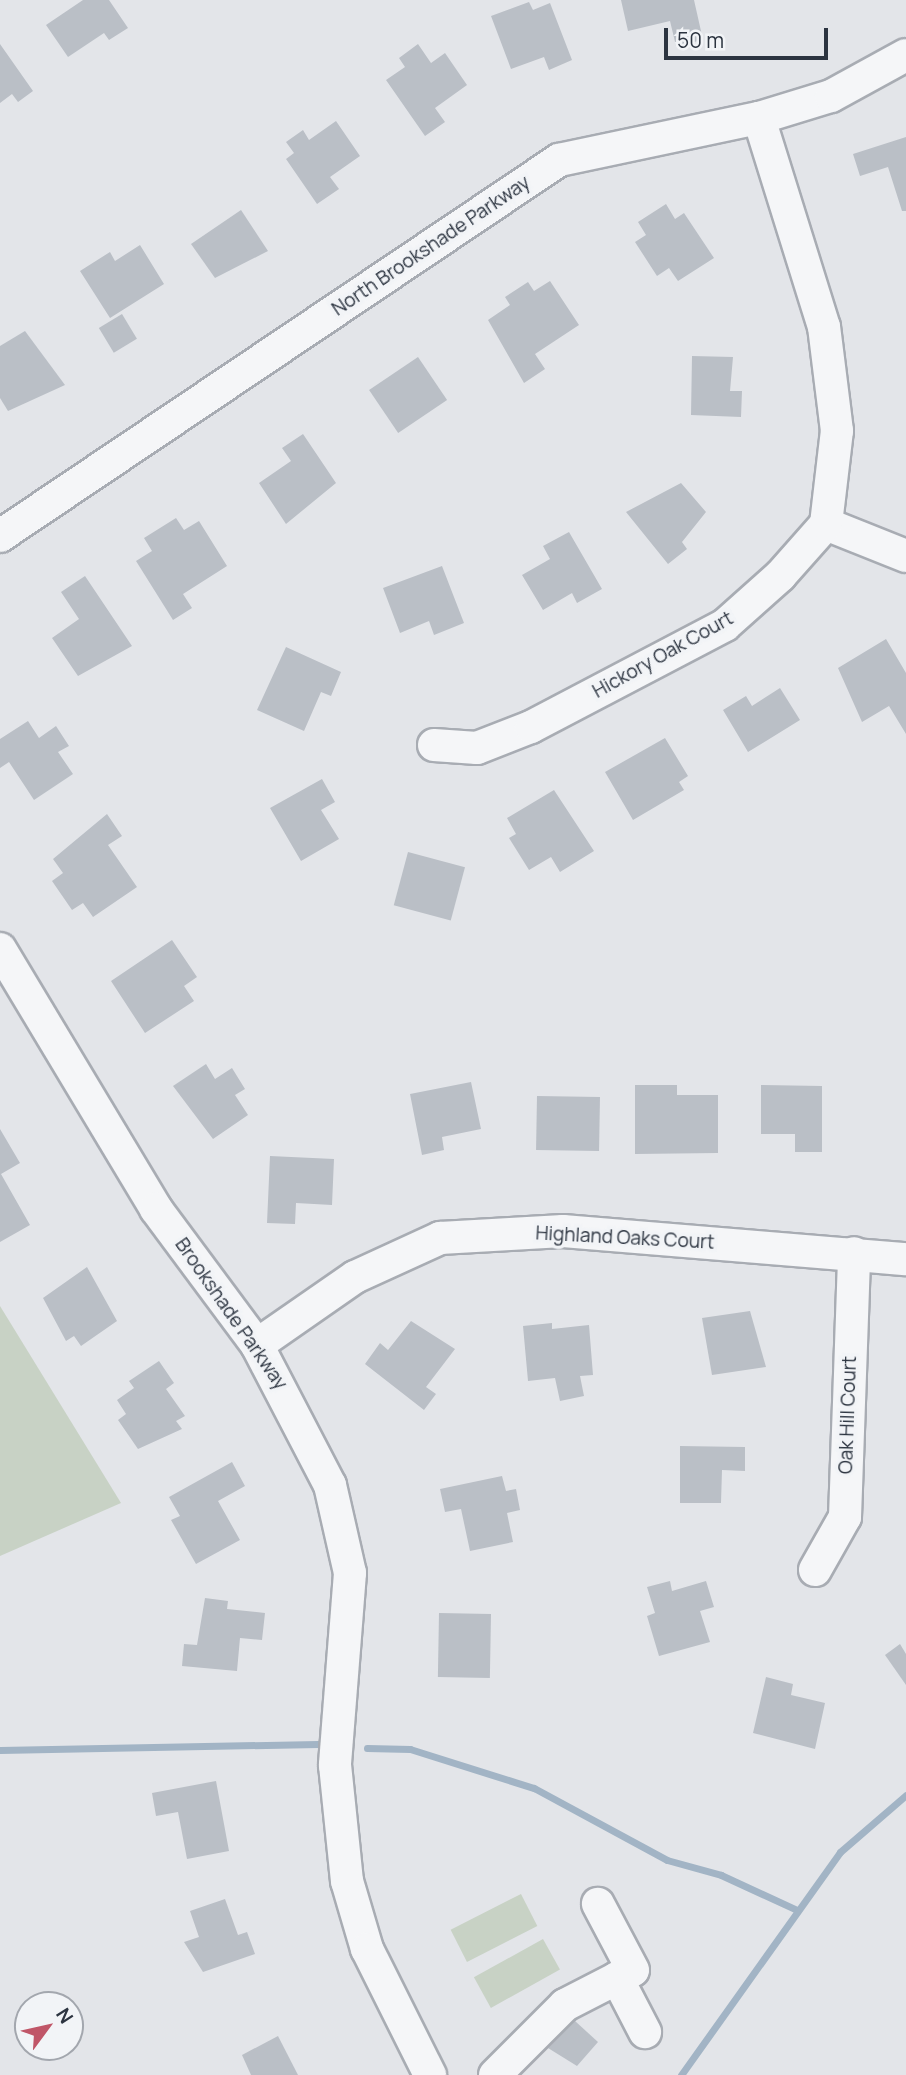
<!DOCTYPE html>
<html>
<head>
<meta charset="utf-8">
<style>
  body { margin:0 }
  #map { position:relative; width:906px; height:2075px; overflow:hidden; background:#e3e5e9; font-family:Manrope,sans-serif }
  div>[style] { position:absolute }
  .green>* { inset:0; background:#c8d2c5; transform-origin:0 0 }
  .stream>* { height:7px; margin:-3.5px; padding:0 3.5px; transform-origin:3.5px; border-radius:3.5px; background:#a2b4c5 }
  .building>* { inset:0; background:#babfc6; transform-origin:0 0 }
  .roads { filter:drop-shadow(2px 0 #a8acb3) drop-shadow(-2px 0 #a8acb3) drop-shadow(0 2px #a8acb3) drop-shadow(0 -2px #a8acb3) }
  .minor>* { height:32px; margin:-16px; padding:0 16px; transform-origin:16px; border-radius:16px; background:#f5f6f8 }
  span { translate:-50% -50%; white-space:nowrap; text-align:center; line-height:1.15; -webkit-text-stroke:7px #f2f4f7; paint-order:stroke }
  .street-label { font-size:19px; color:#2c3440 }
  .north { position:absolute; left:14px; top:1991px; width:70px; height:70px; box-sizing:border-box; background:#f2f4f7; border:2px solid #a3a7ae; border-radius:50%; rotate:57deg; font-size:19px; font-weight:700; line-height:28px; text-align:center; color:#2c3440 }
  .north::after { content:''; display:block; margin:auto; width:24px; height:32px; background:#c05668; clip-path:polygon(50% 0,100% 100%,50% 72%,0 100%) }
  .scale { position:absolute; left:664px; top:28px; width:164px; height:32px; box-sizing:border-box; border:4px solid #2c3440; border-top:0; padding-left:9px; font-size:21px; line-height:24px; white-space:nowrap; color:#2c3440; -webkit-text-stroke:5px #f2f4f7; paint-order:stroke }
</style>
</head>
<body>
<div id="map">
  <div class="green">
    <div style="clip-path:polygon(0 1306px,121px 1503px,0 1556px)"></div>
    <div style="left:521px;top:1894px;width:36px;height:79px;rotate:63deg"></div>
    <div style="left:543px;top:1939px;width:35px;height:79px;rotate:61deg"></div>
  </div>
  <div class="stream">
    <div style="left:367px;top:1748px;width:43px;rotate:1.3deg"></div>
    <div style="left:410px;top:1749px;width:130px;rotate:17.5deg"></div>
    <div style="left:534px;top:1788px;width:151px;rotate:28.4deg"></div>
    <div style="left:667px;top:1860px;width:56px;rotate:15.5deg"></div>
    <div style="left:721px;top:1875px;width:84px;rotate:24.7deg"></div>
    <div style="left:0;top:1750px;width:318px;rotate:-1.1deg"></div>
    <div style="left:681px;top:2075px;width:274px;rotate:-54.5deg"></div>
    <div style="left:840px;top:1852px;width:87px;rotate:-40.8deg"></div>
  </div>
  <div class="building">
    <div style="clip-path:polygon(83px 0,109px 0,128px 28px,109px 40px,104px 33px,68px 57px,46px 25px)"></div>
    <div style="clip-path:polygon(621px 0,694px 0,703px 40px,676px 46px,670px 21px,628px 31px)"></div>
    <div style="clip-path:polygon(529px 2px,533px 10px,550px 3px,572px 60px,549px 70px,544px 57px,511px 69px,491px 16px)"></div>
    <div style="clip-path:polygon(0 44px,33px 91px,18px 102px,12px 94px,0 103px)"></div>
    <div style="clip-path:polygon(418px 44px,431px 63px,445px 53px,467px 85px,435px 108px,445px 122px,425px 136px,386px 80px,405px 67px,399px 58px)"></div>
    <div style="clip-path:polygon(336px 121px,360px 156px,330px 177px,339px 189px,317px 204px,286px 159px,294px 153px,286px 142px,303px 130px,309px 140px)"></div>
    <div style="clip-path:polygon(906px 137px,906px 211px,902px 211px,888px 167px,860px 176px,853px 154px)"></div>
    <div style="clip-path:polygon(666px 204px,675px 219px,684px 213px,714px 258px,678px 281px,669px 268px,657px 276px,635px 242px,646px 235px,638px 222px)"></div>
    <div style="clip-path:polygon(241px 210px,268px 251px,215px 278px,191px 244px)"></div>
    <div style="clip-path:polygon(140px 245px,164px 284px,110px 318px,80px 271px,110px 252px,115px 261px)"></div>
    <div style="clip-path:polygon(550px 281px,579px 325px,535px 354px,545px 369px,524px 383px,488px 320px,510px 305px,505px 297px,528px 282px,534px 291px)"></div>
    <div style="left:122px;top:314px;width:29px;height:27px;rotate:59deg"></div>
    <div style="clip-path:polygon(25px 331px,65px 385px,8px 411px,0 398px,0 346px)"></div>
    <div style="clip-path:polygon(692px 356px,733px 357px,730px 391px,742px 391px,741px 417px,691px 415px)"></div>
    <div style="left:418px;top:357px;width:52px;height:59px;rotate:56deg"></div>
    <div style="clip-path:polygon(303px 434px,336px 483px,286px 524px,259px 483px,291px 461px,282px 448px)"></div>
    <div style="clip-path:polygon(681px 483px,706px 512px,682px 542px,687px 549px,668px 564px,626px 512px)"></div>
    <div style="clip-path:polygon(176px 518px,184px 530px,199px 521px,227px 566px,183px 594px,192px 608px,173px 620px,136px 561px,152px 551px,144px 538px)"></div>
    <div style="clip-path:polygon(569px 532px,602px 589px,577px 603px,572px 593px,543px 610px,522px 575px,550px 559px,543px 546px)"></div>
    <div style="clip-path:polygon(442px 566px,464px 623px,434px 635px,429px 621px,400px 633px,383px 588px)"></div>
    <div style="clip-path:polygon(85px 576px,132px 646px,78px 676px,52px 638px,79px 619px,61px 592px)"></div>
    <div style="clip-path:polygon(886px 639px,906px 673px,906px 734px,889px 706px,862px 722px,838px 668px)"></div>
    <div style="clip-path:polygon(286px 647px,341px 672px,331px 696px,321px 692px,304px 731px,257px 710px)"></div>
    <div style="clip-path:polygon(780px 688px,800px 720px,748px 752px,723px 710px,746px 696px,752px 706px)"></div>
    <div style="clip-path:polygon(28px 721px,39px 738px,56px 726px,69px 746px,58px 752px,73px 774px,34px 800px,9px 762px,0 768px,0 739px)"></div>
    <div style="clip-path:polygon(665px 738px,688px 776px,679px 782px,684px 790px,633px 820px,605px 772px)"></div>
    <div style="clip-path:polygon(322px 779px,335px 802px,321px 810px,339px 839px,301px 861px,270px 808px)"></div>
    <div style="clip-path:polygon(554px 790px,594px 851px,560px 872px,551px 857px,529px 870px,509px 838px,516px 834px,507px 818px)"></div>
    <div style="clip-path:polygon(107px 814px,122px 836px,108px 845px,137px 887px,93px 917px,83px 903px,72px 910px,52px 881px,63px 873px,53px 859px)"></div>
    <div style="left:408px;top:852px;width:59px;height:55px;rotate:15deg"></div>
    <div style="clip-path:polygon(172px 940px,197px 977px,184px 986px,194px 1001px,145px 1033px,111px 981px)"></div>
    <div style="clip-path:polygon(206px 1064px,215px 1079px,232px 1068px,245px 1089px,235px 1095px,248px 1115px,213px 1139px,173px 1086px)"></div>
    <div style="clip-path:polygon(471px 1082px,481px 1129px,442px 1137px,444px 1150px,422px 1155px,410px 1094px)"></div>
    <div style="clip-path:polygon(635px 1085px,677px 1085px,677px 1095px,718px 1095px,718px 1153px,635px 1154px)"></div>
    <div style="clip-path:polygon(761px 1085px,822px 1086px,822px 1152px,795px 1152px,795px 1134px,761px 1134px)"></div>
    <div style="left:537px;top:1096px;width:63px;height:54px;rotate:1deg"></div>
    <div style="clip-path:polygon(0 1129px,20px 1163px,1px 1174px,30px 1225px,0 1242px)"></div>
    <div style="clip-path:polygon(270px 1156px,334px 1159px,332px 1205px,296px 1203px,295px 1224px,267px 1223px)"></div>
    <div style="clip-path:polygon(87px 1267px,117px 1321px,81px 1346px,74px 1336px,66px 1341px,43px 1298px)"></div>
    <div style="clip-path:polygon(750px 1311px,766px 1367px,712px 1375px,702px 1318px)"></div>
    <div style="clip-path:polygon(411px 1321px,455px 1349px,426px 1387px,436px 1394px,424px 1410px,365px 1364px,380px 1343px,388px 1350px)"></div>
    <div style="clip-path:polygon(552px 1323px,552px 1329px,589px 1325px,593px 1375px,580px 1376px,584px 1396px,560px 1401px,555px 1378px,528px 1381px,523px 1326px)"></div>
    <div style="clip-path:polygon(159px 1361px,174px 1383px,166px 1389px,185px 1416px,176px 1421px,182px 1429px,138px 1449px,118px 1420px,126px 1414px,117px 1400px,134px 1388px,129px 1381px)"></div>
    <div style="clip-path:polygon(680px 1446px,745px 1447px,745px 1471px,722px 1470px,721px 1503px,680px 1503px)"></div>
    <div style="clip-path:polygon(232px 1462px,245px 1486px,218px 1501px,240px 1540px,196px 1564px,171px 1520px,180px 1516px,169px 1497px)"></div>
    <div style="clip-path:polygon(502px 1476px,506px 1491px,516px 1489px,520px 1510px,507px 1513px,513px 1542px,470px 1551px,461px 1509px,445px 1512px,440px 1489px)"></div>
    <div style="clip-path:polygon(670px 1581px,672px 1591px,706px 1581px,714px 1607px,700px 1611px,710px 1642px,659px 1656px,647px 1616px,655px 1613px,647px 1587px)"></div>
    <div style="clip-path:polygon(205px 1598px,228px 1601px,227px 1609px,265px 1613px,262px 1640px,240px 1638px,237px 1671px,182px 1666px,184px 1644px,197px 1645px)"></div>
    <div style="left:439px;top:1613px;width:52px;height:64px;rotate:1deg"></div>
    <div style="clip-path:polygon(900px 1644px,906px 1654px,906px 1685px,885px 1655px)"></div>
    <div style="clip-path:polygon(766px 1677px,793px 1684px,791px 1695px,825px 1703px,815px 1749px,753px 1733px)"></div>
    <div style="clip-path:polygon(216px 1781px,229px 1851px,187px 1859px,178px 1812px,156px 1816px,152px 1793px)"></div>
    <div style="clip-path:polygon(225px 1899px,238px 1935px,247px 1932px,255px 1954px,203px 1972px,184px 1942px,199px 1937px,190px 1911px)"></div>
    <div style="clip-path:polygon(575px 2021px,598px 2042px,577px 2066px,548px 2048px)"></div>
    <div style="clip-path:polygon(278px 2036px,298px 2075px,251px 2075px,242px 2055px)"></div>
  </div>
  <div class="roads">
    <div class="minor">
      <div style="left:826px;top:524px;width:86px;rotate:21.8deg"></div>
      <div style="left:0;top:536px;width:674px;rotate:-33.93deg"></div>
      <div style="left:559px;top:160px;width:204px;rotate:-11.9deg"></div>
      <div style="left:759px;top:118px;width:75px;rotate:-17deg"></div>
      <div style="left:831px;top:96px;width:85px;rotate:-28.7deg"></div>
      <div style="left:434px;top:745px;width:43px;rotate:4deg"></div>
      <div style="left:477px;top:748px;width:58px;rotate:-21.3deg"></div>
      <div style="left:531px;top:727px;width:219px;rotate:-27.7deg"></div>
      <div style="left:725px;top:625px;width:74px;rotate:-41.7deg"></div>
      <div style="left:780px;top:576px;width:69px;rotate:-48.5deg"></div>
      <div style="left:826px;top:524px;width:94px;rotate:-83.3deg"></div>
      <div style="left:837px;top:431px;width:105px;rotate:-97.1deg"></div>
      <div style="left:824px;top:327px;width:219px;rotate:-107.3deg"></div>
      <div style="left:0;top:949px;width:303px;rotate:59deg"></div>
      <div style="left:156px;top:1209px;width:169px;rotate:53.4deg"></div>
      <div style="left:257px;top:1345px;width:158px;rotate:62.5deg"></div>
      <div style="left:330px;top:1485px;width:90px;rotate:77.2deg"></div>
      <div style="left:350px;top:1573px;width:193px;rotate:94.5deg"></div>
      <div style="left:335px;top:1765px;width:117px;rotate:84.1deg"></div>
      <div style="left:347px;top:1881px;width:71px;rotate:73.6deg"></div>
      <div style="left:367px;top:1949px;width:141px;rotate:63.4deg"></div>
      <div style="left:257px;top:1345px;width:119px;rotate:-34.8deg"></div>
      <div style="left:355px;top:1277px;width:94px;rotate:-24.6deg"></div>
      <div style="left:440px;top:1238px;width:123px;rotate:-3.3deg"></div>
      <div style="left:563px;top:1231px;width:344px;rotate:4.7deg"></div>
      <div style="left:815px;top:1570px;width:61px;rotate:-60.5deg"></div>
      <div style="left:845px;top:1517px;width:264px;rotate:-88deg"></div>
      <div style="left:617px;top:1978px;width:61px;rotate:62.6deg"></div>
      <div style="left:495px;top:2075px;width:99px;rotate:-45deg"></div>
      <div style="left:565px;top:2005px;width:76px;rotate:-27.2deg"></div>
      <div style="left:633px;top:1970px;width:75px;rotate:-117.9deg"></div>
    </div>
  </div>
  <div class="street-label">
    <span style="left:431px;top:246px;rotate:-34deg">North Brookshade Parkway</span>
    <span style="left:663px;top:655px;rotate:-29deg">Hickory Oak Court</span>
    <span style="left:625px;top:1238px;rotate:3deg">Highland Oaks Court</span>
    <span style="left:231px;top:1314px;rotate:55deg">Brookshade Parkway</span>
    <span style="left:848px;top:1415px;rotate:-88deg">Oak Hill Court</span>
  </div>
  <div class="north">N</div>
  <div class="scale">50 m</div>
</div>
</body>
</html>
